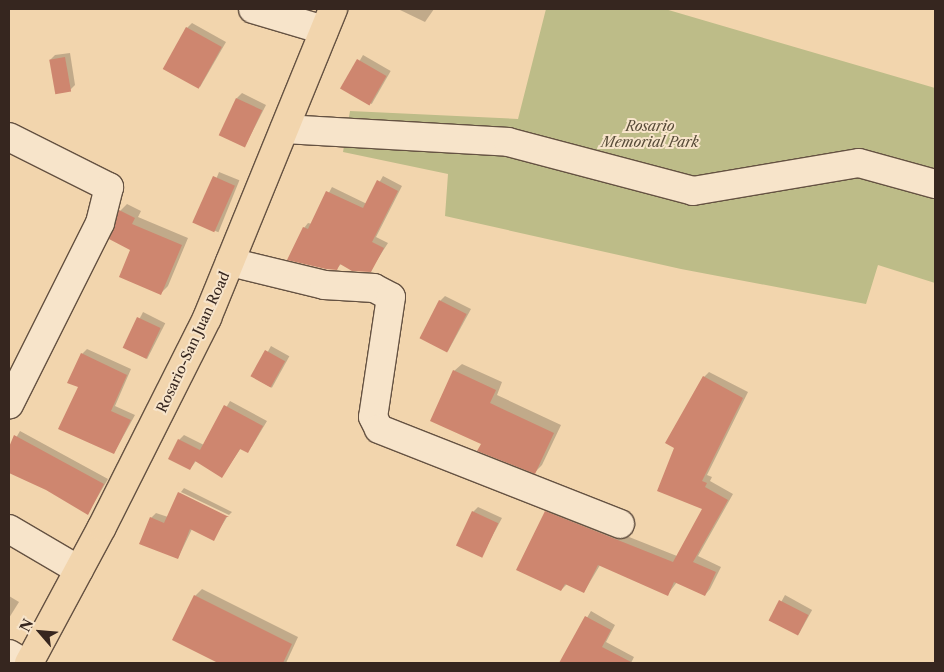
<!DOCTYPE html>
<html>
<head>
<meta charset="utf-8">
<style>
  body { margin:0 }
  #map { position:relative; width:944px; height:672px; overflow:hidden; background:#f2d5ad; font-family:"Libre Caslon Text",serif }
  div>[style] { position:absolute }
  .green>* { inset:0; background:#bdbc88 }
  .shadow>* { inset:0; background:#0003; transform-origin:0 0 }
  .building>* { inset:0; background:#ce866f; transform-origin:0 0 }
  .roads { filter:drop-shadow(1px 0 #655242) drop-shadow(-1px 0 #655242) drop-shadow(0 1px #655242) drop-shadow(0 -1px #655242) }
  .minor>* { height:28px; margin:-14px; padding:0 14px; transform-origin:14px; border-radius:14px; background:#f7e4ca }
  .major>* { height:28px; margin:-14px; padding:0 14px; transform-origin:14px; border-radius:14px; background:#f2d5ad }
  span { translate:-50% -50%; white-space:nowrap; text-align:center; line-height:1.15; -webkit-text-stroke:4px #f7e4ca; paint-order:stroke }
  .park-label { font-size:14px; color:#584c39; font-style:italic }
  .street-label { font-size:14px; color:#36261f }
  .frame { position:absolute; inset:0; border:10px solid #36261f; pointer-events:none }
  .north { position:absolute; left:15px; top:607px; width:50px; height:50px; -webkit-text-stroke:4px #f7e4ca; paint-order:stroke; rotate:297deg; font-size:14px; font-weight:700; line-height:20px; text-align:center; color:#36261f }
  .north::after { content:''; display:block; margin:auto; width:18px; height:22px; background:#36261f; clip-path:polygon(50% 0,100% 100%,50% 72%,0 100%) }
</style>
</head>
<body>
<div id="map">
  <div class="green">
    <div style="clip-path:polygon(546px 9px,665px 9px,935px 88px,935px 283px,878px 265px,866px 304px,681px 269px,445px 216px,448px 174px,343px 152px,350px 111px,518px 119px)"></div>
  </div>
  <div class="shadow">
    <div style="clip-path:polygon(398px 9px,434px 9px,425px 22px)"></div>
    <div style="clip-path:polygon(192px 23px,226px 42px,200px 87px,187px 28px)"></div>
    <div style="clip-path:polygon(70px 53px,75px 85px,70px 90px,50px 60px,55px 55px)"></div>
    <div style="left:363px;top:55px;width:32px;height:38px;rotate:30deg"></div>
    <div style="clip-path:polygon(242px 93px,266px 105px,245px 146px,237px 98px)"></div>
    <div style="left:219px;top:172px;width:22px;height:56px;rotate:22deg"></div>
    <div style="clip-path:polygon(383px 176px,402px 186px,376px 237px,388px 243px,370px 271px,341px 264px,336px 269px,304px 228px,308px 223px,312px 224px,332px 187px,367px 204px)"></div>
    <div style="clip-path:polygon(127px 204px,141px 211px,138px 217px,188px 238px,168px 286px,161px 293px,132px 250px,120px 211px)"></div>
    <div style="clip-path:polygon(445px 296px,471px 309px,448px 351px,440px 301px)"></div>
    <div style="left:143px;top:312px;width:25px;height:40px;rotate:27deg"></div>
    <div style="left:271px;top:346px;width:21px;height:36px;rotate:29deg"></div>
    <div style="clip-path:polygon(87px 349px,131px 369px,115px 406px,135px 415px,114px 453px,80px 387px,82px 354px)"></div>
    <div style="clip-path:polygon(462px 364px,502px 382px,497px 395px,561px 425px,542px 465px,535px 472px,482px 443px,454px 371px)"></div>
    <div style="clip-path:polygon(709px 372px,748px 392px,707px 475px,712px 477px,710px 481px,733px 494px,698px 556px,721px 567px,710px 589px,705px 595px,677px 582px,668px 594px,600px 565px,584px 592px,567px 584px,561px 590px,546px 512px,551px 506px,677px 556px,704px 508px,658px 490px,704px 377px)"></div>
    <div style="clip-path:polygon(230px 401px,267px 421px,252px 446px,247px 451px,241px 448px,222px 476px,196px 461px,190px 469px,179px 440px,184px 435px,204px 445px)"></div>
    <div style="clip-path:polygon(20px 431px,108px 479px,88px 513px,47px 489px,9px 472px,9px 450px)"></div>
    <div style="clip-path:polygon(184px 488px,232px 512px,229px 515px,181px 492px)"></div>
    <div style="clip-path:polygon(180px 493px,227px 517px,213px 540px,192px 529px,178px 558px,151px 518px,156px 513px,168px 517px)"></div>
    <div style="clip-path:polygon(478px 507px,502px 518px,481px 557px,473px 512px)"></div>
    <div style="clip-path:polygon(202px 589px,298px 637px,286px 663px,221px 663px,173px 639px,195px 596px)"></div>
    <div style="left:785px;top:595px;width:31px;height:28px;rotate:29deg"></div>
    <div style="clip-path:polygon(9px 596px,19px 602px,9px 618px)"></div>
    <div style="clip-path:polygon(591px 611px,615px 625px,606px 642px,634px 657px,631px 663px,573px 663px,563px 658px)"></div>
  </div>
  <div class="building">
    <div style="left:186px;top:27px;width:41px;height:48px;rotate:29deg"></div>
    <div style="left:65px;top:57px;width:35px;height:16px;rotate:80deg"></div>
    <div style="left:357px;top:59px;width:34px;height:34px;rotate:30deg"></div>
    <div style="left:236px;top:98px;width:29px;height:41px;rotate:25deg"></div>
    <div style="left:213px;top:176px;width:24px;height:51px;rotate:24deg"></div>
    <div style="clip-path:polygon(377px 180px,398px 191px,372px 242px,384px 248px,371px 272px,352px 271px,340px 264px,337px 270px,326px 269px,287px 260px,303px 227px,308px 229px,326px 191px,363px 208px)"></div>
    <div style="clip-path:polygon(119px 210px,135px 218px,132px 224px,182px 245px,161px 295px,119px 277px,130px 250px,109px 239px)"></div>
    <div style="left:439px;top:300px;width:31px;height:43px;rotate:27deg"></div>
    <div style="left:137px;top:317px;width:26px;height:34px;rotate:25deg"></div>
    <div style="left:265px;top:350px;width:23px;height:30px;rotate:29deg"></div>
    <div style="clip-path:polygon(81px 353px,127px 375px,111px 411px,131px 420px,114px 454px,58px 429px,78px 387px,67px 383px)"></div>
    <div style="clip-path:polygon(453px 370px,496px 390px,490px 403px,554px 433px,535px 474px,477px 451px,481px 444px,430px 421px)"></div>
    <div style="clip-path:polygon(703px 376px,743px 398px,702px 481px,707px 483px,705px 487px,728px 500px,693px 562px,716px 572px,705px 596px,674px 582px,668px 596px,598px 565px,584px 593px,565px 584px,561px 591px,516px 570px,545px 511px,673px 562px,702px 509px,657px 491px,674px 448px,665px 443px)"></div>
    <div style="clip-path:polygon(224px 405px,263px 426px,248px 453px,240px 449px,222px 478px,195px 461px,190px 470px,168px 459px,178px 439px,200px 450px)"></div>
    <div style="clip-path:polygon(14px 435px,104px 484px,88px 515px,46px 490px,9px 473px,9px 447px)"></div>
    <div style="clip-path:polygon(178px 492px,229px 517px,226px 517px,214px 541px,190px 529px,178px 559px,139px 544px,150px 517px,164px 523px)"></div>
    <div style="left:472px;top:511px;width:29px;height:38px;rotate:25deg"></div>
    <div style="clip-path:polygon(194px 595px,292px 644px,283px 663px,218px 663px,172px 640px)"></div>
    <div style="left:779px;top:600px;width:33px;height:23px;rotate:27deg"></div>
    <div style="clip-path:polygon(585px 616px,611px 630px,602px 647px,633px 663px,559px 663px)"></div>
  </div>
  <div class="roads">
    <div class="minor">
      <div style="left:253px;top:9px;width:74px;rotate:16.5deg"></div>
      <div style="left:285px;top:129px;width:223px;rotate:3.3deg"></div>
      <div style="left:508px;top:142px;width:191px;rotate:14.8deg"></div>
      <div style="left:693px;top:191px;width:168px;rotate:-9.6deg"></div>
      <div style="left:859px;top:163px;width:79px;rotate:15.4deg"></div>
      <div style="left:9px;top:137px;width:112px;rotate:26.6deg"></div>
      <div style="left:109px;top:187px;width:37px;rotate:104deg"></div>
      <div style="left:100px;top:223px;width:203px;rotate:116.6deg"></div>
      <div style="left:230px;top:262px;width:97px;rotate:13.7deg"></div>
      <div style="left:324px;top:285px;width:50px;rotate:3.4deg"></div>
      <div style="left:374px;top:288px;width:19px;rotate:28deg"></div>
      <div style="left:391px;top:297px;width:121px;rotate:98.5deg"></div>
      <div style="left:373px;top:417px;width:13px;rotate:63deg"></div>
      <div style="left:379px;top:429px;width:259px;rotate:21.5deg"></div>
      <div style="left:9px;top:529px;width:81px;rotate:30.4deg"></div>
      <div style="left:9px;top:654px;width:17px;rotate:31deg"></div>
    </div>
    <div class="major">
      <div style="left:29px;top:663px;width:154px;rotate:-61.8deg"></div>
      <div style="left:102px;top:527px;width:234px;rotate:-63.3deg"></div>
      <div style="left:207px;top:318px;width:334px;rotate:-67.8deg"></div>
    </div>
  </div>
  <div class="park-label">
    <span style="left:650px;top:134px">Rosario<br>Memorial Park</span>
  </div>
  <div class="street-label">
    <span style="left:193px;top:342px;rotate:-65deg">Rosario-San Juan Road</span>
  </div>
  <div class="frame"></div>
  <div class="north">N</div>
</div>
</body>
</html>
